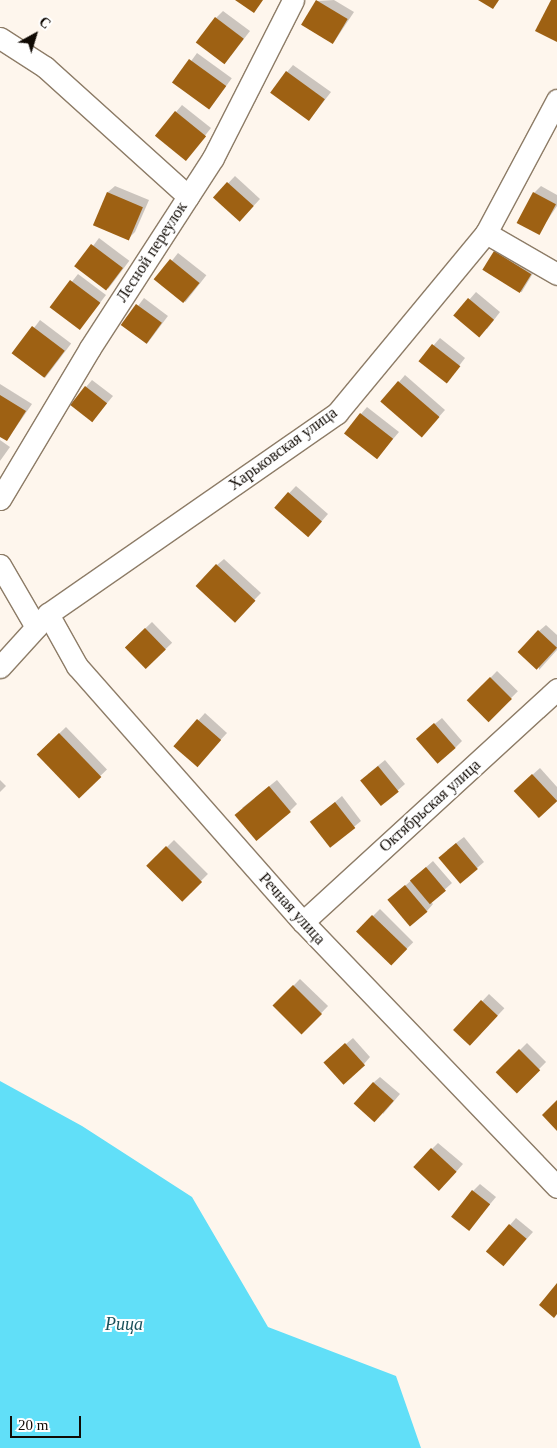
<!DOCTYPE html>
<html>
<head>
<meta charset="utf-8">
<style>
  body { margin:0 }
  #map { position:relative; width:557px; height:1448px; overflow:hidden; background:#fef6ed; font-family:Georgia,serif }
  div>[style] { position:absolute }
  .water>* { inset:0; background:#61dff8 }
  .shadow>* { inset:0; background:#0003; transform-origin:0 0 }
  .building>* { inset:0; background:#9e6113; transform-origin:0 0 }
  .roads { filter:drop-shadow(1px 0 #8d7c67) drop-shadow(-1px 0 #8d7c67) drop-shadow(0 1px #8d7c67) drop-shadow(0 -1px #8d7c67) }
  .street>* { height:21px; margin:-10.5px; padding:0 10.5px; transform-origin:10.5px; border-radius:10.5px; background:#fff }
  span { translate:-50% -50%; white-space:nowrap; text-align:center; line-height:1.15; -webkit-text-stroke:4px #fff; paint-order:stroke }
  .street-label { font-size:16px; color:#100a04 }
  .water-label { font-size:18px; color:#1a515b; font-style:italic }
  .north { position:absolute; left:10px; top:10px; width:50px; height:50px; -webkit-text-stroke:4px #fff; paint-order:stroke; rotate:39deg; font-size:14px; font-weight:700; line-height:20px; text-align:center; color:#100a04 }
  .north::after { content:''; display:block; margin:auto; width:18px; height:22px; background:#100a04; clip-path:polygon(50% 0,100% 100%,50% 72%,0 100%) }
  .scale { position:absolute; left:10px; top:1416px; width:71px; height:22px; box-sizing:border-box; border:2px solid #100a04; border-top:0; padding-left:6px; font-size:15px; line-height:18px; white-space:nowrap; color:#100a04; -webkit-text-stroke:4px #fff; paint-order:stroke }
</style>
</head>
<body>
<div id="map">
  <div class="water">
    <div style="clip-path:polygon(0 1081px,82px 1126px,192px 1197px,268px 1327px,396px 1376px,421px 1448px,0 1448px)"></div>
  </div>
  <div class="shadow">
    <div style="clip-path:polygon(334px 0,354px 12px,334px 42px,317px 1px)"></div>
    <div style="clip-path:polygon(223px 11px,250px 31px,226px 62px,216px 18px)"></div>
    <div style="left:197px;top:53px;width:43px;height:38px;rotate:36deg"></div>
    <div style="clip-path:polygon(293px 65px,331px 92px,310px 119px,287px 72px)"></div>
    <div style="clip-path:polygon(182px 105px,211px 128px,192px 152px,176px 112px)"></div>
    <div style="clip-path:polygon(235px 176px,260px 199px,247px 213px,215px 197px)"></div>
    <div style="clip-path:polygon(115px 186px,149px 200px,135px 232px,128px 239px,95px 224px,108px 192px)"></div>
    <div style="clip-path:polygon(541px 186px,557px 195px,557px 206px,538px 234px,534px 193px)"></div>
    <div style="left:99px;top:238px;width:38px;height:35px;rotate:37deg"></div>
    <div style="left:501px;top:245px;width:42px;height:30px;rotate:31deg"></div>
    <div style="left:178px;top:253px;width:36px;height:34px;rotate:38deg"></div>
    <div style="clip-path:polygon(78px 274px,106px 295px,86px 321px,52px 307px)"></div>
    <div style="clip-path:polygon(476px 292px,500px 312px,487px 329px,455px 316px)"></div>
    <div style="left:144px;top:298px;width:30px;height:35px;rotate:37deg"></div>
    <div style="left:40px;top:320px;width:39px;height:43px;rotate:37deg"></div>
    <div style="clip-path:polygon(440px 338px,465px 358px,452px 375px,420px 361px)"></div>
    <div style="clip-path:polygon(405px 375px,445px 410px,428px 429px,399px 382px)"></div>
    <div style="clip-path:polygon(92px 380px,113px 396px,93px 420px,86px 387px)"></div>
    <div style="clip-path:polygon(0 384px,32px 404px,7px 440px,0 435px)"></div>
    <div style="clip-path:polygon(367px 407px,399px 432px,377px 458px,361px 414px)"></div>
    <div style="clip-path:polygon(0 440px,10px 447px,0 461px)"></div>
    <div style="clip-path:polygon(296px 486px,328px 514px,314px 530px,275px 508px)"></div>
    <div style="clip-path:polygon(224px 559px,261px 593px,241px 614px,217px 565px)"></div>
    <div style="left:152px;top:622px;width:29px;height:36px;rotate:46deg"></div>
    <div style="clip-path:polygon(546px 625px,557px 635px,557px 650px,539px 670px,539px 631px)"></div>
    <div style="left:497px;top:671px;width:29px;height:41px;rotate:44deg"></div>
    <div style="clip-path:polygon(205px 713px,227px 733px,203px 759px,175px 746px)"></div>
    <div style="clip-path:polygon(442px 718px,462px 741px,455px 748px,425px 732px)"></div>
    <div style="left:66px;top:727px;width:59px;height:39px;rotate:46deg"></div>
    <div style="clip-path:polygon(385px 760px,405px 784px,381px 805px,368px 774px)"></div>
    <div style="clip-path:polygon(540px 768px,557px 787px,557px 801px,538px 818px,521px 785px)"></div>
    <div style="clip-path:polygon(0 780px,6px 786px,0 792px)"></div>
    <div style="clip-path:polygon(277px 780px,297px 804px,290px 811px,242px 808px)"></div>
    <div style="clip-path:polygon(342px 796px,361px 821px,331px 846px,319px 816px)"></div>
    <div style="clip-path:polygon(464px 837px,484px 862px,477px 868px,447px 850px)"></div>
    <div style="left:174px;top:840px;width:48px;height:37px;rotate:45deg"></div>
    <div style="clip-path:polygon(433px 861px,452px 883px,431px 902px,433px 904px,427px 911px,396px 894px)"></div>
    <div style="left:380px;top:909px;width:47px;height:31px;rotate:45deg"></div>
    <div style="left:300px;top:979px;width:39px;height:37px;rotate:44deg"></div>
    <div style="left:489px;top:994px;width:21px;height:50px;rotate:43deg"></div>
    <div style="clip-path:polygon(353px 1038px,370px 1057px,364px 1064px,332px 1056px)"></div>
    <div style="left:527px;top:1043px;width:27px;height:42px;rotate:45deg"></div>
    <div style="clip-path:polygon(380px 1077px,400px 1094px,383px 1114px,373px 1083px)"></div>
    <div style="clip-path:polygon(438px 1143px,463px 1164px,447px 1182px,432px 1149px)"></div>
    <div style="clip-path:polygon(480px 1184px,496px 1197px,470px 1228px,473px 1191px)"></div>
    <div style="clip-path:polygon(516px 1218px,533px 1232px,503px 1265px,510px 1225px)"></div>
  </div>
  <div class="building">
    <div style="clip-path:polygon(235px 0,263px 0,254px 13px)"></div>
    <div style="left:316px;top:0;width:37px;height:29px;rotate:31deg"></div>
    <div style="clip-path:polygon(478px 0,499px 0,493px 9px)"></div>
    <div style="clip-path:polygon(551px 0,557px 0,557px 42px,535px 31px)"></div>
    <div style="left:215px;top:17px;width:36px;height:32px;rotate:37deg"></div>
    <div style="left:189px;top:59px;width:46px;height:29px;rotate:36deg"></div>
    <div style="left:286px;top:71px;width:48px;height:27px;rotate:36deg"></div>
    <div style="left:175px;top:111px;width:40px;height:32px;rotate:39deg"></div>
    <div style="left:227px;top:182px;width:36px;height:21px;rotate:42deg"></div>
    <div style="left:107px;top:192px;width:39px;height:36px;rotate:23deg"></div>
    <div style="left:533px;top:192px;width:26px;height:35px;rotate:28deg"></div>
    <div style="left:91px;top:244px;width:40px;height:28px;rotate:37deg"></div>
    <div style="left:494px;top:251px;width:44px;height:22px;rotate:32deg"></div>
    <div style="left:170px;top:259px;width:38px;height:26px;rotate:39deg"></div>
    <div style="left:70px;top:280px;width:38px;height:34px;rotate:37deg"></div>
    <div style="left:468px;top:298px;width:34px;height:23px;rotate:40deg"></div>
    <div style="left:136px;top:304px;width:32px;height:26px;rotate:36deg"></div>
    <div style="left:32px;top:326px;width:41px;height:34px;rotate:37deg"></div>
    <div style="left:432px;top:344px;width:36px;height:22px;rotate:38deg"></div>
    <div style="left:398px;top:381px;width:55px;height:27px;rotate:41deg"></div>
    <div style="left:85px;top:386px;width:28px;height:24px;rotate:38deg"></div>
    <div style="clip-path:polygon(0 395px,26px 411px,7px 441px,0 437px)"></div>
    <div style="left:360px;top:413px;width:42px;height:26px;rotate:38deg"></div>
    <div style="left:288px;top:492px;width:45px;height:21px;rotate:41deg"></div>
    <div style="left:216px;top:564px;width:54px;height:30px;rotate:43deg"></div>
    <div style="left:145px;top:628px;width:30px;height:28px;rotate:46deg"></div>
    <div style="left:538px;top:630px;width:26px;height:30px;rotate:43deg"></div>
    <div style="left:490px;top:677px;width:31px;height:33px;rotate:45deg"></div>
    <div style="left:197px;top:719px;width:32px;height:36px;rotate:41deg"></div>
    <div style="left:434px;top:723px;width:33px;height:24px;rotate:49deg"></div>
    <div style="left:59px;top:733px;width:61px;height:31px;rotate:46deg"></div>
    <div style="left:378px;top:766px;width:33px;height:23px;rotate:51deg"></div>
    <div style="left:532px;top:774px;width:37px;height:25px;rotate:47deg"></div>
    <div style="left:269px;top:786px;width:34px;height:45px;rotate:50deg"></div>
    <div style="left:335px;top:802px;width:33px;height:32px;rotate:52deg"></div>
    <div style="left:456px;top:843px;width:34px;height:23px;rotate:50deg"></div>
    <div style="left:166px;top:846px;width:51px;height:28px;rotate:45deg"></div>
    <div style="left:426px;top:867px;width:31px;height:21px;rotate:50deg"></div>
    <div style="left:405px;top:885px;width:35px;height:23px;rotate:50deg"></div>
    <div style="left:372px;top:915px;width:49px;height:23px;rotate:44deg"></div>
    <div style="left:293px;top:985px;width:41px;height:29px;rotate:45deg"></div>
    <div style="left:481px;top:1000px;width:23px;height:41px;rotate:43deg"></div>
    <div style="left:345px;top:1043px;width:30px;height:29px;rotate:48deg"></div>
    <div style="left:519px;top:1049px;width:30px;height:33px;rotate:45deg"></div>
    <div style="left:373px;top:1082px;width:28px;height:29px;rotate:42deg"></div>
    <div style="clip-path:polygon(557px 1100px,557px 1131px,542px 1115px)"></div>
    <div style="left:431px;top:1148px;width:35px;height:26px;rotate:43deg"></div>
    <div style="left:472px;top:1190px;width:23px;height:34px;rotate:38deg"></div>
    <div style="left:509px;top:1224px;width:23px;height:36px;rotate:40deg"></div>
    <div style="clip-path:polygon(557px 1283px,557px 1314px,554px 1318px,539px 1305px)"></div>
  </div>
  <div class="roads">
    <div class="street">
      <div style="left:0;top:38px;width:54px;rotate:32.8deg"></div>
      <div style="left:45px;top:67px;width:193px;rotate:42.1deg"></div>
      <div style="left:486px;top:233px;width:82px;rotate:30deg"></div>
      <div style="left:0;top:499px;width:176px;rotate:-59.2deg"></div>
      <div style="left:90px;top:348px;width:226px;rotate:-57.1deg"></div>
      <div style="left:213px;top:158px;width:177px;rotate:-63.1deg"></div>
      <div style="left:0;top:565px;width:72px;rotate:59.9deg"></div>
      <div style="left:48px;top:614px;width:60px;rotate:60.9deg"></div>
      <div style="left:77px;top:666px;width:341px;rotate:48.6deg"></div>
      <div style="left:303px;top:922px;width:367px;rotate:46.2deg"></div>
      <div style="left:0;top:667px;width:72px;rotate:-47.8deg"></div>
      <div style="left:48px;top:614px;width:352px;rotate:-34.8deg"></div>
      <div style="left:337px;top:413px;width:234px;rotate:-50.4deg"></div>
      <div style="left:486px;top:233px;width:151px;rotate:-61.9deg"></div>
      <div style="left:303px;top:922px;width:345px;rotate:-42.5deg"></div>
    </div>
  </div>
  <div class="street-label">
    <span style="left:152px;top:252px;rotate:-57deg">Лесной переулок</span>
    <span style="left:283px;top:449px;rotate:-36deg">Харьковская улица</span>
    <span style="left:430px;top:806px;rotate:-42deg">Октябрьская улица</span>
    <span style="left:292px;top:909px;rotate:48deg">Речная улица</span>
  </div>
  <div class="water-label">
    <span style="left:124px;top:1324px">Рица</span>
  </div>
  <div class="north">С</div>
  <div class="scale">20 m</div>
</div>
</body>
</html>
